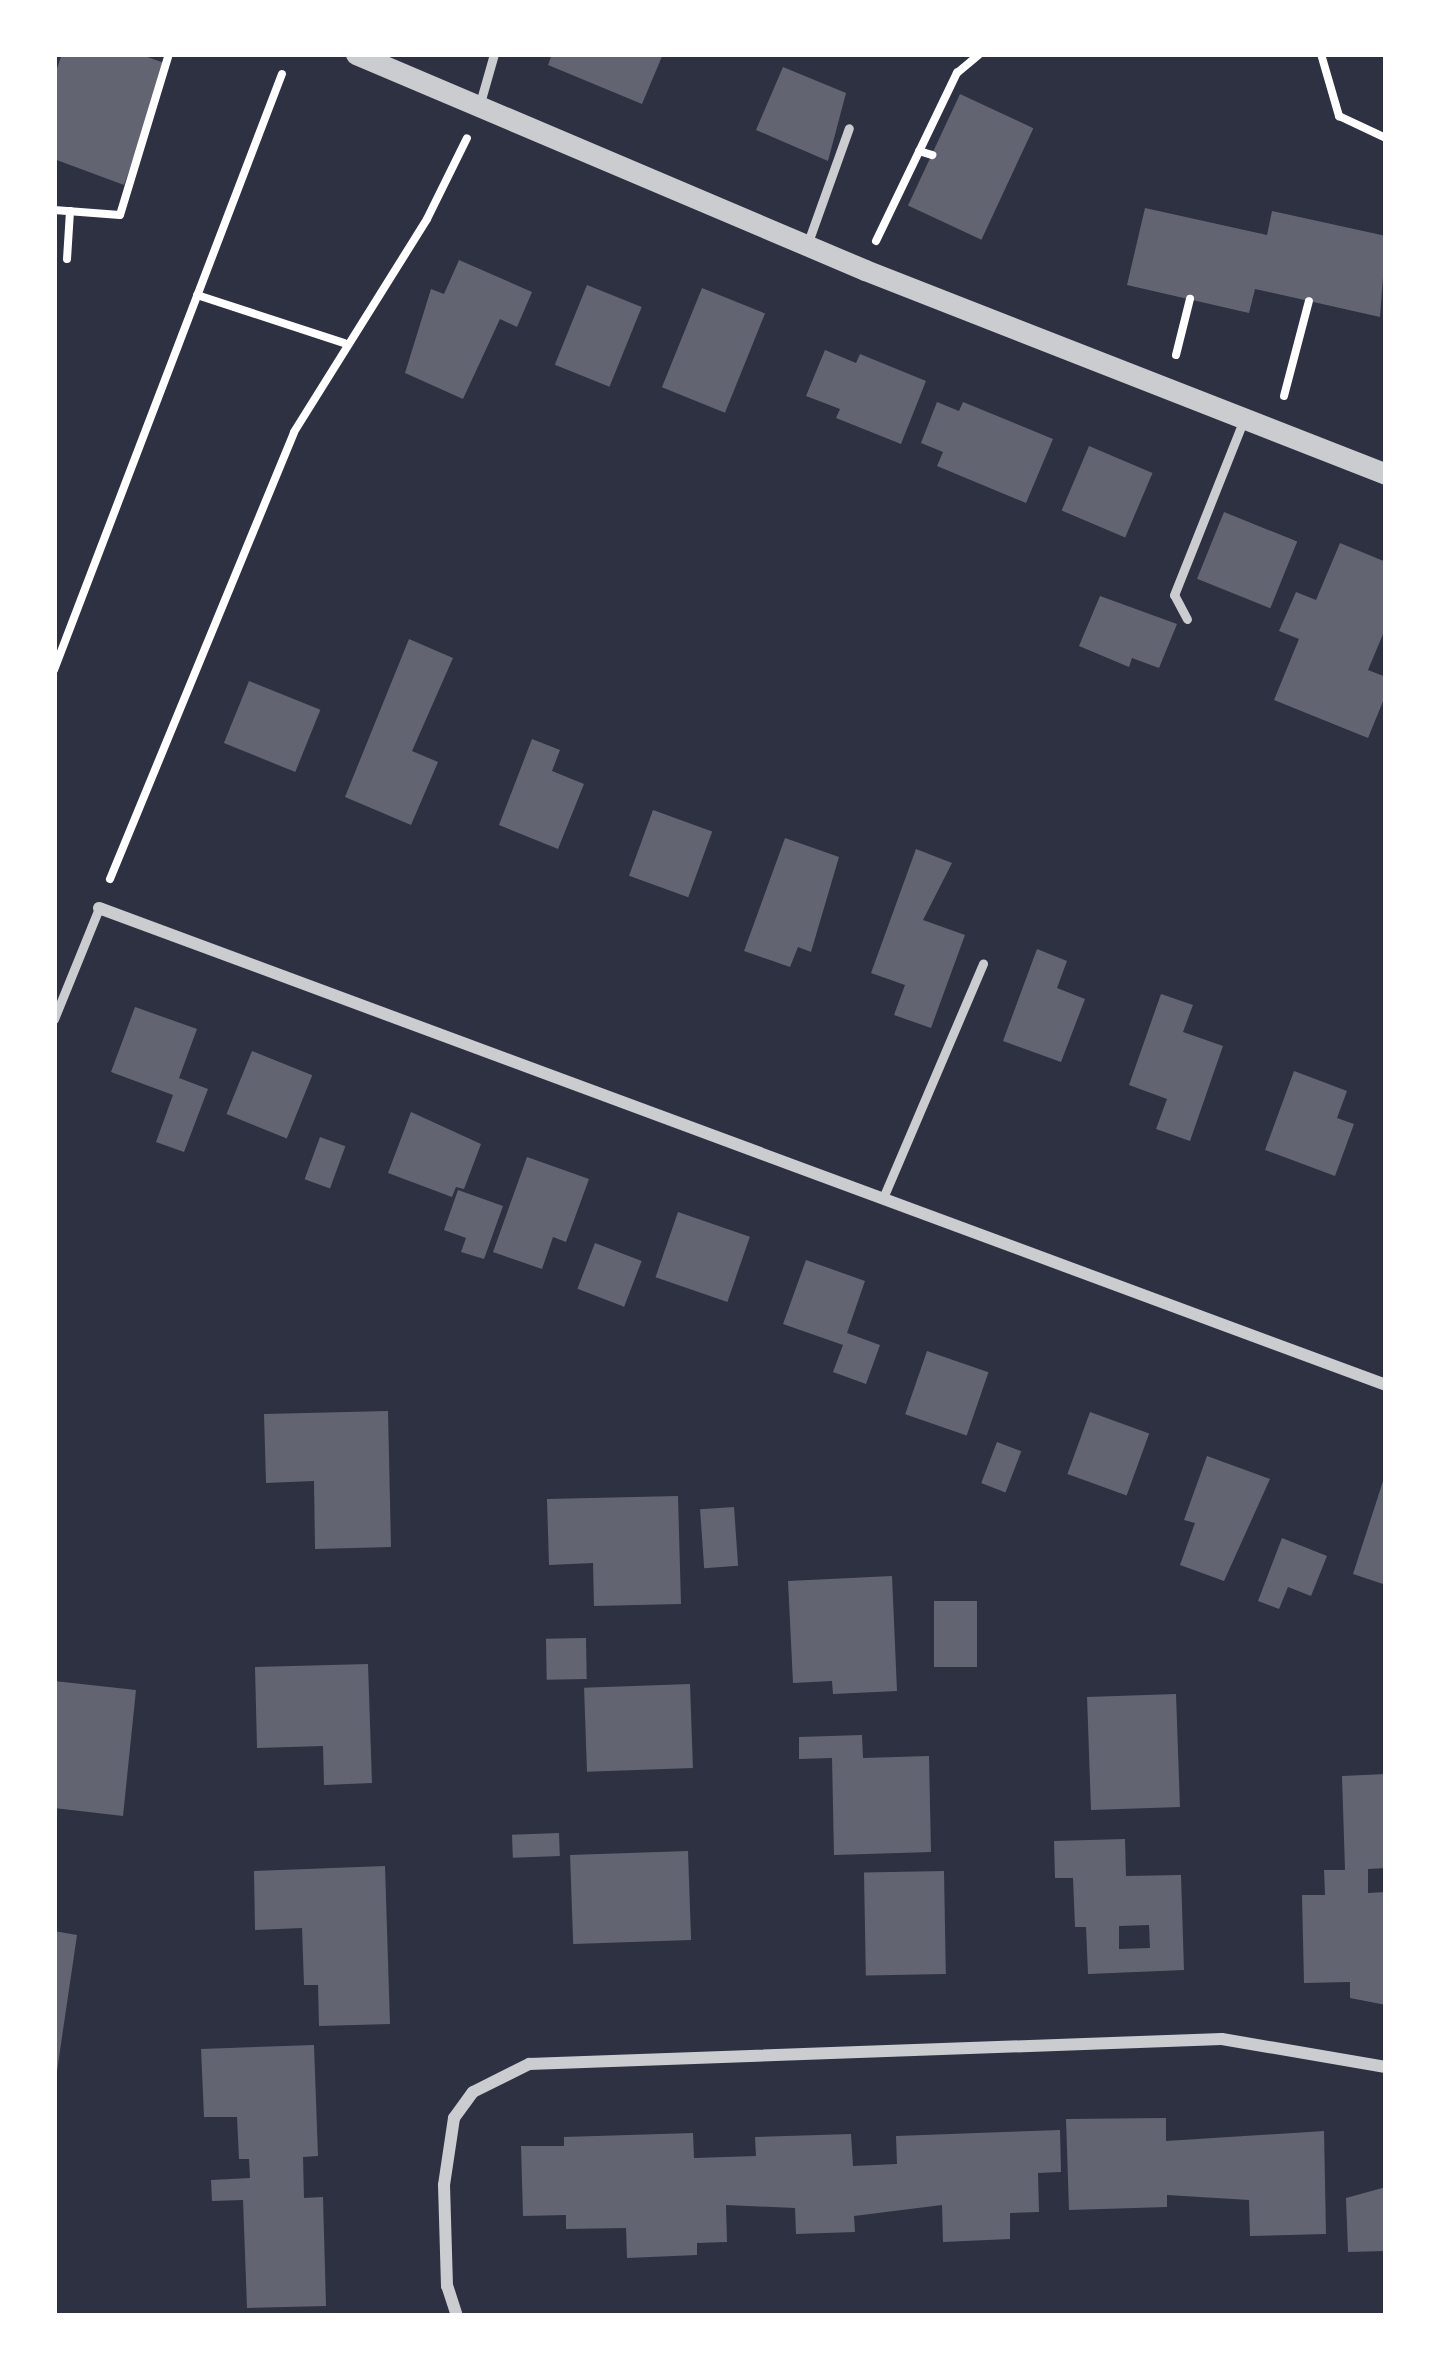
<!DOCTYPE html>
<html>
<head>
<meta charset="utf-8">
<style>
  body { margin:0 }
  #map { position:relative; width:1440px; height:2370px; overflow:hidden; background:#2d3142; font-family:"Fira Sans Condensed",sans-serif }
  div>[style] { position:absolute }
  .building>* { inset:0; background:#626471; transform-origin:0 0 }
  .path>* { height:8px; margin:-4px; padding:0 4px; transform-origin:4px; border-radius:4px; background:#fff }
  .service>* { height:9px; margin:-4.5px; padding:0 4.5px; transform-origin:4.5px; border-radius:4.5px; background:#caccd0 }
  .minor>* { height:12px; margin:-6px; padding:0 6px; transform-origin:6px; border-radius:6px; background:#caccd0 }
  .tertiary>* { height:21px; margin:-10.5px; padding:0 10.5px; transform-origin:10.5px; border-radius:10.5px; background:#caccd0 }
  span { translate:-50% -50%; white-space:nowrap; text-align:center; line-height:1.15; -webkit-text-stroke:9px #fff; paint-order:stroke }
  .frame { position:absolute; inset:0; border:57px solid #fff; pointer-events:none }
</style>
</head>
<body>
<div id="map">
  <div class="building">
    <div style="clip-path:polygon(62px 54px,139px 54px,167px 64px,124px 185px,54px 159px,54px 77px)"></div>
    <div style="clip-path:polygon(552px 54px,663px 54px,642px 104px,548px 65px)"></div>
    <div style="clip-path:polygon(783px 67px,846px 93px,828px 161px,756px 130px)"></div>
    <div style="left:960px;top:94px;width:81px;height:123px;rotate:25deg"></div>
    <div style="clip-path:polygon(1145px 208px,1267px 235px,1272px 211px,1386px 236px,1380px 317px,1255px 289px,1249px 313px,1127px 285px)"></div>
    <div style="clip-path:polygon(459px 260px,532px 292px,517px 327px,500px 319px,463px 399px,405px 373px,431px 289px,444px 294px)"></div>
    <div style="left:587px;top:285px;width:59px;height:86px;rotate:22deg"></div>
    <div style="left:702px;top:288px;width:68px;height:107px;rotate:22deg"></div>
    <div style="clip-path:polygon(825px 350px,856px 363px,860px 354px,926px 381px,901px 444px,836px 418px,840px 409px,806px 396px)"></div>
    <div style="clip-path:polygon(937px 402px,959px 411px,963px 402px,1053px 439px,1026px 503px,937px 466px,943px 452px,921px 443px)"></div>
    <div style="left:1089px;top:446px;width:69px;height:70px;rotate:23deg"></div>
    <div style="left:1224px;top:512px;width:79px;height:72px;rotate:22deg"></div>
    <div style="clip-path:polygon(1340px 543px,1386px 562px,1386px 627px,1368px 670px,1386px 677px,1386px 694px,1368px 738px,1274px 700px,1299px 639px,1279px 631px,1296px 592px,1316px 600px)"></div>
    <div style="clip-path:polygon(1100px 596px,1177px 624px,1159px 668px,1132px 658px,1129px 667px,1079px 646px)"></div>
    <div style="clip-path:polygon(409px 639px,453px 658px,412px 751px,438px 762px,411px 825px,345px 797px)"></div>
    <div style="left:249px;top:681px;width:77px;height:67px;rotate:22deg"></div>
    <div style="clip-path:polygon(532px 739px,560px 750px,552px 771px,584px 784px,558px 849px,499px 825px)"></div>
    <div style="left:653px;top:810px;width:63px;height:70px;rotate:20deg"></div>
    <div style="clip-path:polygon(785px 838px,839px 857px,811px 952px,798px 947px,790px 967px,744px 951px)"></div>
    <div style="clip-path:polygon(916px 849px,952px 863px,923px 920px,965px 935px,931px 1028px,894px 1015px,905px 985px,871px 973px)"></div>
    <div style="clip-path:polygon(1037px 949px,1067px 961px,1057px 988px,1085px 999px,1061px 1062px,1003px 1041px)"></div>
    <div style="clip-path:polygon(1161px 994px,1193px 1005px,1183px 1032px,1223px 1046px,1190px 1141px,1156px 1129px,1167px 1099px,1129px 1085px)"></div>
    <div style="clip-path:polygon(135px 1007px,197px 1029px,179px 1078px,208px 1089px,184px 1152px,156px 1142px,173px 1095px,111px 1072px)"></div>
    <div style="left:252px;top:1051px;width:65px;height:68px;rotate:22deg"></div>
    <div style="clip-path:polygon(1294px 1071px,1347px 1091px,1337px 1118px,1354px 1124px,1335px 1176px,1265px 1150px)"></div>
    <div style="clip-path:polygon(411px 1112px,481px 1144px,464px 1189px,456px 1187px,452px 1197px,388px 1173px)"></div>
    <div style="left:320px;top:1137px;width:27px;height:45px;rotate:20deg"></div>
    <div style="clip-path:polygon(527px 1157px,589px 1179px,566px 1242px,553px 1237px,542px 1269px,493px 1252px)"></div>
    <div style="clip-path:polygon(458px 1190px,503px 1206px,484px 1259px,461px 1252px,466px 1238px,444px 1230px)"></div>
    <div style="left:678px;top:1212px;width:76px;height:69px;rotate:19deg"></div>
    <div style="left:595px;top:1243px;width:50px;height:49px;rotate:21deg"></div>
    <div style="clip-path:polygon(806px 1260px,865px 1281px,847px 1333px,880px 1345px,866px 1384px,833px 1372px,843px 1345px,783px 1324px)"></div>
    <div style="left:927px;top:1351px;width:65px;height:67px;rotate:19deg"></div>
    <div style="clip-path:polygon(388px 1411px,391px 1547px,315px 1549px,314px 1481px,266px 1483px,264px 1414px)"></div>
    <div style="left:1090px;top:1412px;width:63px;height:66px;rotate:20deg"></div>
    <div style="left:997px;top:1442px;width:26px;height:44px;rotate:21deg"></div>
    <div style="clip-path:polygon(1207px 1456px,1270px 1479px,1224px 1581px,1180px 1565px,1195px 1523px,1184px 1520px)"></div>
    <div style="clip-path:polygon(1385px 1475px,1386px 1475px,1386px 1585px,1353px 1574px)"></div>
    <div style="clip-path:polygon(678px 1496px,681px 1604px,594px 1606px,593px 1563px,549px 1565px,547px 1499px)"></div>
    <div style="left:734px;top:1507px;width:59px;height:34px;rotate:86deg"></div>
    <div style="clip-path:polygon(1282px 1538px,1327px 1556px,1311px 1596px,1288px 1587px,1279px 1609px,1258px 1601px)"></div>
    <div style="clip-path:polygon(892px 1576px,897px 1691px,833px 1694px,832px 1681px,793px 1683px,788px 1581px)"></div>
    <div style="left:934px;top:1601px;width:43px;height:66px"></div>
    <div style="left:586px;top:1638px;width:41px;height:40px;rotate:89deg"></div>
    <div style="clip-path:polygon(368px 1664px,372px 1783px,324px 1785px,323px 1746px,257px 1748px,255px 1667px)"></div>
    <div style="clip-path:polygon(54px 1681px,136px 1690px,123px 1816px,54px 1808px)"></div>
    <div style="left:690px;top:1684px;width:84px;height:106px;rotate:88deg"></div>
    <div style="left:1176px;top:1694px;width:113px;height:89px;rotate:88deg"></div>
    <div style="clip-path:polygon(862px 1735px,863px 1758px,929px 1756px,931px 1852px,834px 1855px,832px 1758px,799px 1759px,799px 1737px)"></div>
    <div style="clip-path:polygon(1386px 1774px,1386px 1868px,1368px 1869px,1368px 1893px,1386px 1892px,1386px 2005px,1350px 1998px,1350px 1982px,1304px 1983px,1302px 1895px,1325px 1895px,1324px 1870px,1345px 1870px,1342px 1776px)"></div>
    <div style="left:559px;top:1833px;width:23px;height:47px;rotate:88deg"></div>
    <div style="clip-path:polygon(evenodd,1125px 1839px,1126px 1876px,1181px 1875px,1184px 1970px,1088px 1974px,1086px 1927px,1075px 1927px,1073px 1878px,1055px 1878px,1054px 1841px,1125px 1839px,1149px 1925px,1150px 1948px,1119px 1949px,1119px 1926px,1149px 1925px)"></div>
    <div style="left:688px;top:1851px;width:89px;height:118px;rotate:88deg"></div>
    <div style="clip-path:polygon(385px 1866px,390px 2024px,319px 2026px,318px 1985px,304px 1985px,302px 1928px,255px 1930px,254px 1871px)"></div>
    <div style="left:944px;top:1871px;width:103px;height:80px;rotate:89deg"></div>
    <div style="clip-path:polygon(54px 1931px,77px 1935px,57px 2071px,54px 2071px)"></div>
    <div style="clip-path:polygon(314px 2045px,318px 2156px,303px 2157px,304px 2198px,323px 2197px,326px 2306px,247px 2308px,243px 2200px,212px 2201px,211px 2180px,250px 2178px,249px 2159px,239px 2159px,237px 2117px,204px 2117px,201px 2049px)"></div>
    <div style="clip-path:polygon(1166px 2118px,1166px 2141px,1324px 2131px,1326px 2234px,1250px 2236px,1249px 2200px,1167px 2195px,1167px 2207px,1069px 2210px,1066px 2119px)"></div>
    <div style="clip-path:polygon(1060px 2130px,1061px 2172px,1038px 2173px,1039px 2212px,1010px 2213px,1010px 2239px,943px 2242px,942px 2205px,854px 2216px,855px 2232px,796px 2234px,795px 2208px,726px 2205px,727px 2242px,697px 2243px,697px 2255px,627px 2258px,626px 2228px,566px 2229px,566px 2215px,523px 2216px,521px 2146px,564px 2146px,564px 2137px,693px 2133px,694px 2158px,756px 2156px,755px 2137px,851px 2134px,853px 2166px,897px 2164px,896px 2136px)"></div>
    <div style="clip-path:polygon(1386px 2187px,1386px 2251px,1348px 2252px,1346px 2198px)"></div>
  </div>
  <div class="path">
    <div style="left:1321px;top:54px;width:65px;rotate:73.8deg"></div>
    <div style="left:1339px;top:116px;width:52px;rotate:25.1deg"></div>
    <div style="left:919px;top:151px;width:14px;rotate:17deg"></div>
    <div style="left:54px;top:210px;width:66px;rotate:4.3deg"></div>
    <div style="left:120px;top:215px;width:168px;rotate:-73.1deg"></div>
    <div style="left:876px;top:241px;width:187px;rotate:-64.3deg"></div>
    <div style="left:957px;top:73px;width:30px;rotate:-40deg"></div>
    <div style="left:67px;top:259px;width:48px;rotate:-86.4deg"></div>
    <div style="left:197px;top:295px;width:155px;rotate:18.1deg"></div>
    <div style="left:1176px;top:355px;width:58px;rotate:-76deg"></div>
    <div style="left:1284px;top:396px;width:98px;rotate:-75.3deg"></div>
    <div style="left:54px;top:670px;width:638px;rotate:-69.07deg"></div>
    <div style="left:110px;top:879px;width:483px;rotate:-67.6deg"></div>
    <div style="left:294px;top:432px;width:251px;rotate:-58deg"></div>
    <div style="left:427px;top:219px;width:90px;rotate:-63.7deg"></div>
  </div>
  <div class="service">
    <div style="left:480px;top:103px;width:51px;rotate:-74.1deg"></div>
    <div style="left:807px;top:245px;width:124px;rotate:-70.3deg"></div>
    <div style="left:1187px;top:619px;width:27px;rotate:-118deg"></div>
    <div style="left:1174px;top:595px;width:186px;rotate:-68.3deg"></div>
    <div style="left:54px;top:1019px;width:120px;rotate:-67.9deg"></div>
    <div style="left:883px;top:1198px;width:255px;rotate:-66.9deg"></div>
  </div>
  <div class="minor">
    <div style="left:99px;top:908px;width:1373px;rotate:20.34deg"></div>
    <div style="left:457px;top:2316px;width:32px;rotate:-108deg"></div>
    <div style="left:447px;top:2286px;width:101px;rotate:-91.7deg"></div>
    <div style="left:444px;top:2185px;width:68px;rotate:-81.5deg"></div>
    <div style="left:454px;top:2118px;width:32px;rotate:-54deg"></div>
    <div style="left:473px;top:2092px;width:63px;rotate:-26.6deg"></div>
    <div style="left:529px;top:2064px;width:693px;rotate:-2.07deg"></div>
    <div style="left:1222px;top:2039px;width:166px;rotate:9.7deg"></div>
  </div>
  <div class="tertiary">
    <div style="left:356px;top:54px;width:553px;rotate:22.99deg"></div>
    <div style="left:865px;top:270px;width:560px;rotate:21.38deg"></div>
  </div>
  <div class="frame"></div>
</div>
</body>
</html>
